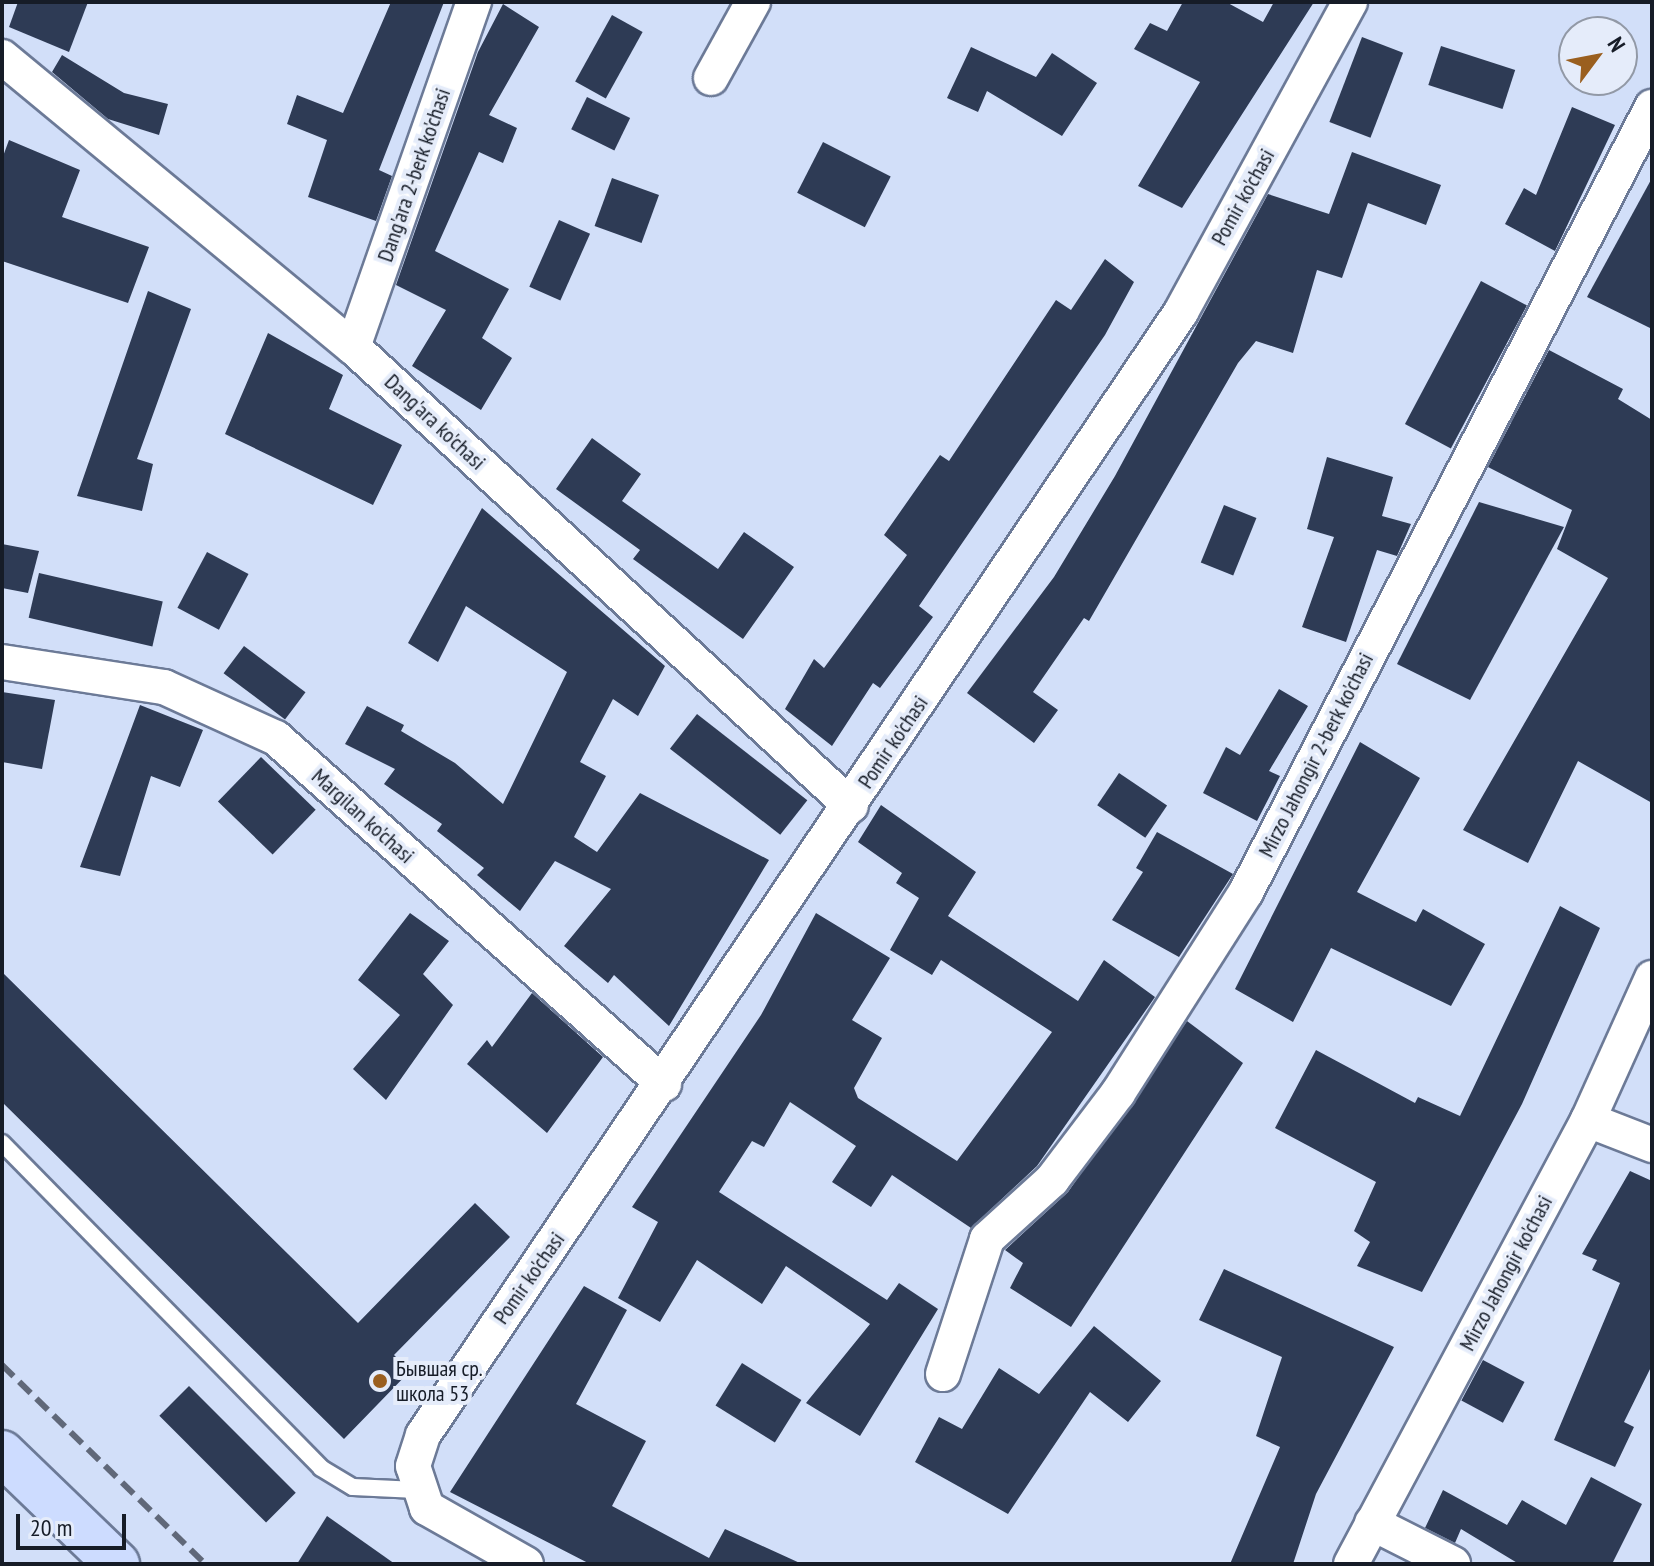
<!DOCTYPE html>
<html>
<head>
<meta charset="utf-8">
<style>
  body { margin:0 }
  #map { position:relative; width:1654px; height:1566px; overflow:hidden; background:#d2dff9; font-family:"PT Sans Narrow",sans-serif }
  div>[style] { position:absolute }
  .building>* { inset:0; background:#2e3b55; transform-origin:0 0 }
  .roads { filter:drop-shadow(2px 0 #6c7a97) drop-shadow(-2px 0 #6c7a97) drop-shadow(0 2px #6c7a97) drop-shadow(0 -2px #6c7a97) }
  .lane>* { height:16px; margin:-8px; padding:0 8px; transform-origin:8px; border-radius:8px; background:#fff }
  .street>* { height:34px; margin:-17px; padding:0 17px; transform-origin:17px; border-radius:17px; background:#fff }
  .secondary>* { height:44px; margin:-22px; padding:0 22px; transform-origin:22px; border-radius:22px; background:#cddcff }
  .rail>* { height:6px; margin-top:-3px; transform-origin:0; background:repeating-linear-gradient(90deg,#606879 0 16px,transparent 0 24px) }
  .dots>* { width:22px; height:22px; translate:-50% -50%; box-sizing:border-box; border:4px solid #e5ecfa; border-radius:50% }
  span { translate:-50% -50%; white-space:nowrap; text-align:center; line-height:1.15; -webkit-text-stroke:8px #e5ecfa; paint-order:stroke }
  .street-label { font-size:22px; color:#161c27 }
  .poi-label { font-size:22px; color:#161c27 }
  .left { translate:0 -50%; text-align:left }
  .frame { position:absolute; inset:0; border:4px solid #161c27; pointer-events:none }
  .north { position:absolute; left:1558px; top:16px; width:80px; height:80px; box-sizing:border-box; background:#e5ecfa; border:2px solid #9299a6; border-radius:50%; rotate:58deg; font-size:22px; font-weight:700; line-height:32px; text-align:center; color:#161c27 }
  .north::after { content:''; display:block; margin:auto; width:28px; height:36px; background:#9a5f1f; clip-path:polygon(50% 0,100% 100%,50% 72%,0 100%) }
  .scale { position:absolute; left:16px; top:1514px; width:110px; height:36px; box-sizing:border-box; border:4px solid #161c27; border-top:0; padding-left:10px; font-size:24px; line-height:28px; white-space:nowrap; color:#161c27; -webkit-text-stroke:6px #e5ecfa; paint-order:stroke }
</style>
</head>
<body>
<div id="map">
  <div class="building">
    <div style="clip-path:polygon(18px 2px,88px 2px,69px 52px,9px 27px)"></div>
    <div style="clip-path:polygon(391px 2px,444px 2px,379px 170px,392px 176px,376px 221px,308px 197px,327px 140px,287px 124px,297px 95px,343px 113px)"></div>
    <div style="clip-path:polygon(1183px 2px,1226px 2px,1263px 22px,1274px 2px,1314px 2px,1182px 208px,1138px 186px,1200px 82px,1134px 49px,1150px 23px,1167px 31px)"></div>
    <div style="clip-path:polygon(503px 4px,539px 27px,489px 115px,517px 128px,503px 163px,479px 152px,435px 251px,509px 289px,482px 338px,512px 358px,481px 410px,412px 366px,446px 310px,396px 285px,478px 52px)"></div>
    <div style="left:612px;top:15px;width:35px;height:76px;rotate:29deg"></div>
    <div style="left:1362px;top:37px;width:44px;height:91px;rotate:21deg"></div>
    <div style="left:1441px;top:46px;width:78px;height:41px;rotate:18deg"></div>
    <div style="clip-path:polygon(971px 47px,1036px 77px,1052px 53px,1097px 83px,1062px 136px,987px 91px,978px 112px,947px 98px)"></div>
    <div style="clip-path:polygon(62px 55px,124px 93px,168px 104px,159px 135px,108px 119px,52px 72px)"></div>
    <div style="left:587px;top:97px;width:48px;height:36px;rotate:26deg"></div>
    <div style="clip-path:polygon(1572px 107px,1615px 125px,1555px 251px,1505px 224px,1524px 188px,1536px 195px)"></div>
    <div style="clip-path:polygon(9px 140px,80px 170px,62px 217px,149px 247px,128px 303px,2px 261px,2px 159px)"></div>
    <div style="left:823px;top:142px;width:76px;height:57px;rotate:27deg"></div>
    <div style="clip-path:polygon(1352px 152px,1441px 185px,1426px 225px,1368px 203px,1342px 278px,1317px 270px,1293px 353px,1256px 341px,1238px 363px,1089px 621px,1084px 618px,1033px 692px,1058px 710px,1034px 743px,967px 693px,1054px 577px,1115px 476px,1268px 194px,1329px 214px)"></div>
    <div style="left:612px;top:178px;width:50px;height:51px;rotate:20deg"></div>
    <div style="clip-path:polygon(1652px 178px,1652px 329px,1587px 297px)"></div>
    <div style="left:559px;top:220px;width:34px;height:73px;rotate:24deg"></div>
    <div style="clip-path:polygon(1105px 259px,1134px 282px,1105px 335px,919px 606px,933px 617px,880px 688px,873px 683px,832px 746px,785px 709px,814px 659px,824px 668px,907px 555px,884px 535px,940px 455px,949px 461px,1056px 300px,1071px 310px)"></div>
    <div style="left:1481px;top:281px;width:52px;height:162px;rotate:28deg"></div>
    <div style="clip-path:polygon(148px 291px,191px 309px,137px 459px,153px 464px,142px 511px,77px 496px)"></div>
    <div style="clip-path:polygon(268px 333px,343px 375px,329px 409px,402px 445px,373px 505px,225px 434px)"></div>
    <div style="clip-path:polygon(1549px 350px,1623px 389px,1618px 399px,1652px 420px,1652px 803px,1578px 761px,1528px 863px,1463px 830px,1608px 578px,1557px 549px,1572px 510px,1488px 467px)"></div>
    <div style="clip-path:polygon(592px 438px,641px 474px,622px 501px,718px 569px,744px 532px,794px 567px,743px 639px,633px 559px,640px 550px,556px 489px)"></div>
    <div style="clip-path:polygon(1327px 457px,1393px 477px,1382px 516px,1411px 524px,1397px 556px,1377px 550px,1346px 642px,1302px 627px,1334px 537px,1307px 529px)"></div>
    <div style="clip-path:polygon(1479px 502px,1564px 527px,1470px 700px,1397px 664px)"></div>
    <div style="left:1224px;top:505px;width:35px;height:62px;rotate:22deg"></div>
    <div style="clip-path:polygon(482px 508px,665px 666px,638px 716px,613px 699px,580px 762px,606px 776px,574px 837px,597px 852px,640px 793px,769px 860px,669px 1026px,614px 975px,608px 983px,564px 946px,611px 889px,555px 861px,520px 911px,477px 875px,484px 868px,437px 831px,442px 824px,384px 784px,395px 769px,345px 744px,367px 706px,404px 725px,401px 731px,455px 763px,503px 804px,567px 672px,466px 606px,438px 662px,408px 643px)"></div>
    <div style="clip-path:polygon(2px 544px,39px 551px,28px 593px,2px 588px)"></div>
    <div style="left:207px;top:552px;width:47px;height:63px;rotate:28deg"></div>
    <div style="left:39px;top:573px;width:127px;height:46px;rotate:13deg"></div>
    <div style="left:244px;top:646px;width:77px;height:34px;rotate:37deg"></div>
    <div style="clip-path:polygon(1279px 689px,1308px 706px,1269px 771px,1280px 776px,1257px 821px,1203px 793px,1226px 747px,1240px 755px)"></div>
    <div style="clip-path:polygon(2px 692px,55px 700px,42px 769px,2px 762px)"></div>
    <div style="clip-path:polygon(140px 705px,203px 730px,180px 787px,151px 776px,120px 876px,80px 867px)"></div>
    <div style="left:697px;top:714px;width:140px;height:44px;rotate:38deg"></div>
    <div style="clip-path:polygon(1360px 742px,1420px 778px,1357px 892px,1416px 922px,1423px 909px,1485px 944px,1451px 1006px,1331px 948px,1293px 1022px,1235px 989px)"></div>
    <div style="left:261px;top:757px;width:76px;height:62px;rotate:44deg"></div>
    <div style="left:1119px;top:773px;width:58px;height:39px;rotate:34deg"></div>
    <div style="clip-path:polygon(881px 805px,976px 872px,948px 916px,1078px 1001px,1104px 960px,1155px 997px,1037px 1166px,971px 1228px,892px 1175px,871px 1207px,832px 1182px,856px 1146px,790px 1102px,764px 1147px,752px 1141px,719px 1192px,887px 1300px,899px 1283px,938px 1309px,860px 1436px,806px 1403px,870px 1324px,786px 1266px,762px 1304px,697px 1260px,660px 1322px,618px 1298px,658px 1222px,632px 1207px,761px 1015px,816px 913px,890px 958px,852px 1020px,882px 1038px,854px 1088px,858px 1098px,957px 1161px,1052px 1032px,941px 960px,932px 975px,890px 950px,919px 898px,896px 883px,902px 873px,858px 842px)"></div>
    <div style="clip-path:polygon(1157px 832px,1233px 874px,1179px 957px,1112px 920px,1143px 872px,1136px 868px)"></div>
    <div style="clip-path:polygon(1560px 906px,1600px 928px,1522px 1104px,1422px 1292px,1357px 1266px,1370px 1242px,1354px 1231px,1376px 1182px,1275px 1128px,1316px 1050px,1415px 1103px,1418px 1097px,1460px 1116px)"></div>
    <div style="clip-path:polygon(410px 913px,449px 941px,423px 974px,453px 1005px,386px 1100px,353px 1069px,400px 1015px,358px 980px)"></div>
    <div style="clip-path:polygon(2px 972px,358px 1323px,475px 1203px,510px 1237px,394px 1355px,410px 1371px,344px 1439px,2px 1102px)"></div>
    <div style="clip-path:polygon(532px 993px,603px 1057px,547px 1133px,467px 1064px,487px 1040px,492px 1047px)"></div>
    <div style="clip-path:polygon(1187px 1021px,1243px 1063px,1071px 1327px,1010px 1288px,1023px 1263px,1005px 1250px,1068px 1192px)"></div>
    <div style="clip-path:polygon(1630px 1171px,1652px 1181px,1652px 1365px,1624px 1422px,1634px 1427px,1615px 1467px,1554px 1440px,1620px 1283px,1592px 1270px,1597px 1260px,1582px 1254px)"></div>
    <div style="clip-path:polygon(1224px 1269px,1394px 1347px,1316px 1494px,1293px 1564px,1230px 1564px,1280px 1447px,1256px 1436px,1282px 1357px,1199px 1320px)"></div>
    <div style="clip-path:polygon(584px 1286px,627px 1310px,576px 1404px,646px 1441px,612px 1506px,709px 1558px,725px 1529px,802px 1564px,590px 1564px,450px 1492px)"></div>
    <div style="clip-path:polygon(1094px 1326px,1161px 1381px,1128px 1422px,1090px 1392px,1008px 1514px,915px 1462px,939px 1417px,962px 1429px,999px 1368px,1039px 1394px)"></div>
    <div style="left:1483px;top:1360px;width:47px;height:46px;rotate:28deg"></div>
    <div style="left:742px;top:1363px;width:70px;height:50px;rotate:32deg"></div>
    <div style="left:189px;top:1386px;width:151px;height:42px;rotate:45deg"></div>
    <div style="clip-path:polygon(1591px 1477px,1642px 1504px,1612px 1564px,1519px 1564px,1461px 1529px,1455px 1543px,1425px 1528px,1443px 1490px,1507px 1525px,1522px 1500px,1566px 1525px)"></div>
    <div style="clip-path:polygon(327px 1516px,395px 1564px,297px 1564px)"></div>
  </div>
  <div class="roads">
    <div class="lane">
      <div style="left:2px;top:1143px;width:455px;rotate:45.5deg"></div>
      <div style="left:321px;top:1468px;width:37px;rotate:31deg"></div>
      <div style="left:353px;top:1487px;width:64px;rotate:2.7deg"></div>
    </div>
    <div class="street">
      <div style="left:2px;top:57px;width:455px;rotate:39.6deg"></div>
      <div style="left:353px;top:347px;width:677px;rotate:42.67deg"></div>
      <div style="left:711px;top:78px;width:87px;rotate:-61.1deg"></div>
      <div style="left:353px;top:347px;width:366px;rotate:-70.7deg"></div>
      <div style="left:2px;top:662px;width:164px;rotate:8.8deg"></div>
      <div style="left:164px;top:687px;width:123px;rotate:24.5deg"></div>
      <div style="left:276px;top:738px;width:520px;rotate:41.73deg"></div>
      <div style="left:1588px;top:1120px;width:69px;rotate:21.3deg"></div>
      <div style="left:943px;top:1374px;width:142px;rotate:-71.9deg"></div>
      <div style="left:987px;top:1239px;width:88px;rotate:-42.2deg"></div>
      <div style="left:1052px;top:1180px;width:109px;rotate:-52.8deg"></div>
      <div style="left:1118px;top:1093px;width:238px;rotate:-57.5deg"></div>
      <div style="left:1246px;top:892px;width:884px;rotate:-62.65deg"></div>
      <div style="left:1372px;top:1523px;width:91px;rotate:26.8deg"></div>
      <div style="left:526px;top:1564px;width:114px;rotate:-150.5deg"></div>
      <div style="left:427px;top:1508px;width:44px;rotate:-108.4deg"></div>
      <div style="left:413px;top:1466px;width:33px;rotate:-72deg"></div>
      <div style="left:423px;top:1435px;width:1355px;rotate:-55.98deg"></div>
      <div style="left:1181px;top:312px;width:353px;rotate:-61.4deg"></div>
      <div style="left:1351px;top:1564px;width:503px;rotate:-61.91deg"></div>
      <div style="left:1588px;top:1120px;width:156px;rotate:-65.7deg"></div>
    </div>
    <div class="secondary">
      <div style="left:2px;top:1453px;width:160px;rotate:44deg"></div>
    </div>
  </div>
  <div class="rail">
    <div style="left:2px;top:1365px;width:284px;rotate:44.4deg"></div>
  </div>
  <div class="dots">
    <div style="left:380px;top:1381px;background:#9a5f1f"></div>
  </div>
  <div class="street-label">
    <span style="left:414px;top:175px;rotate:-71deg">Dang'ara 2-berk ko'chasi</span>
    <span style="left:1243px;top:197px;rotate:-61deg">Pomir ko'chasi</span>
    <span style="left:435px;top:422px;rotate:43deg">Dang'ara ko'chasi</span>
    <span style="left:893px;top:742px;rotate:-56deg">Pomir ko'chasi</span>
    <span style="left:1316px;top:755px;rotate:-63deg">Mirzo Jahongir 2-berk ko'chasi</span>
    <span style="left:363px;top:816px;rotate:42deg">Margilan ko'chasi</span>
    <span style="left:1506px;top:1273px;rotate:-62deg">Mirzo Jahongir ko'chasi</span>
    <span style="left:529px;top:1278px;rotate:-55deg">Pomir ko'chasi</span>
  </div>
  <div class="poi-label">
    <span class="left" style="left:396px;top:1381px">Бывшая ср.<br>школа 53</span>
  </div>
  <div class="frame"></div>
  <div class="north">N</div>
  <div class="scale">20 m</div>
</div>
</body>
</html>
